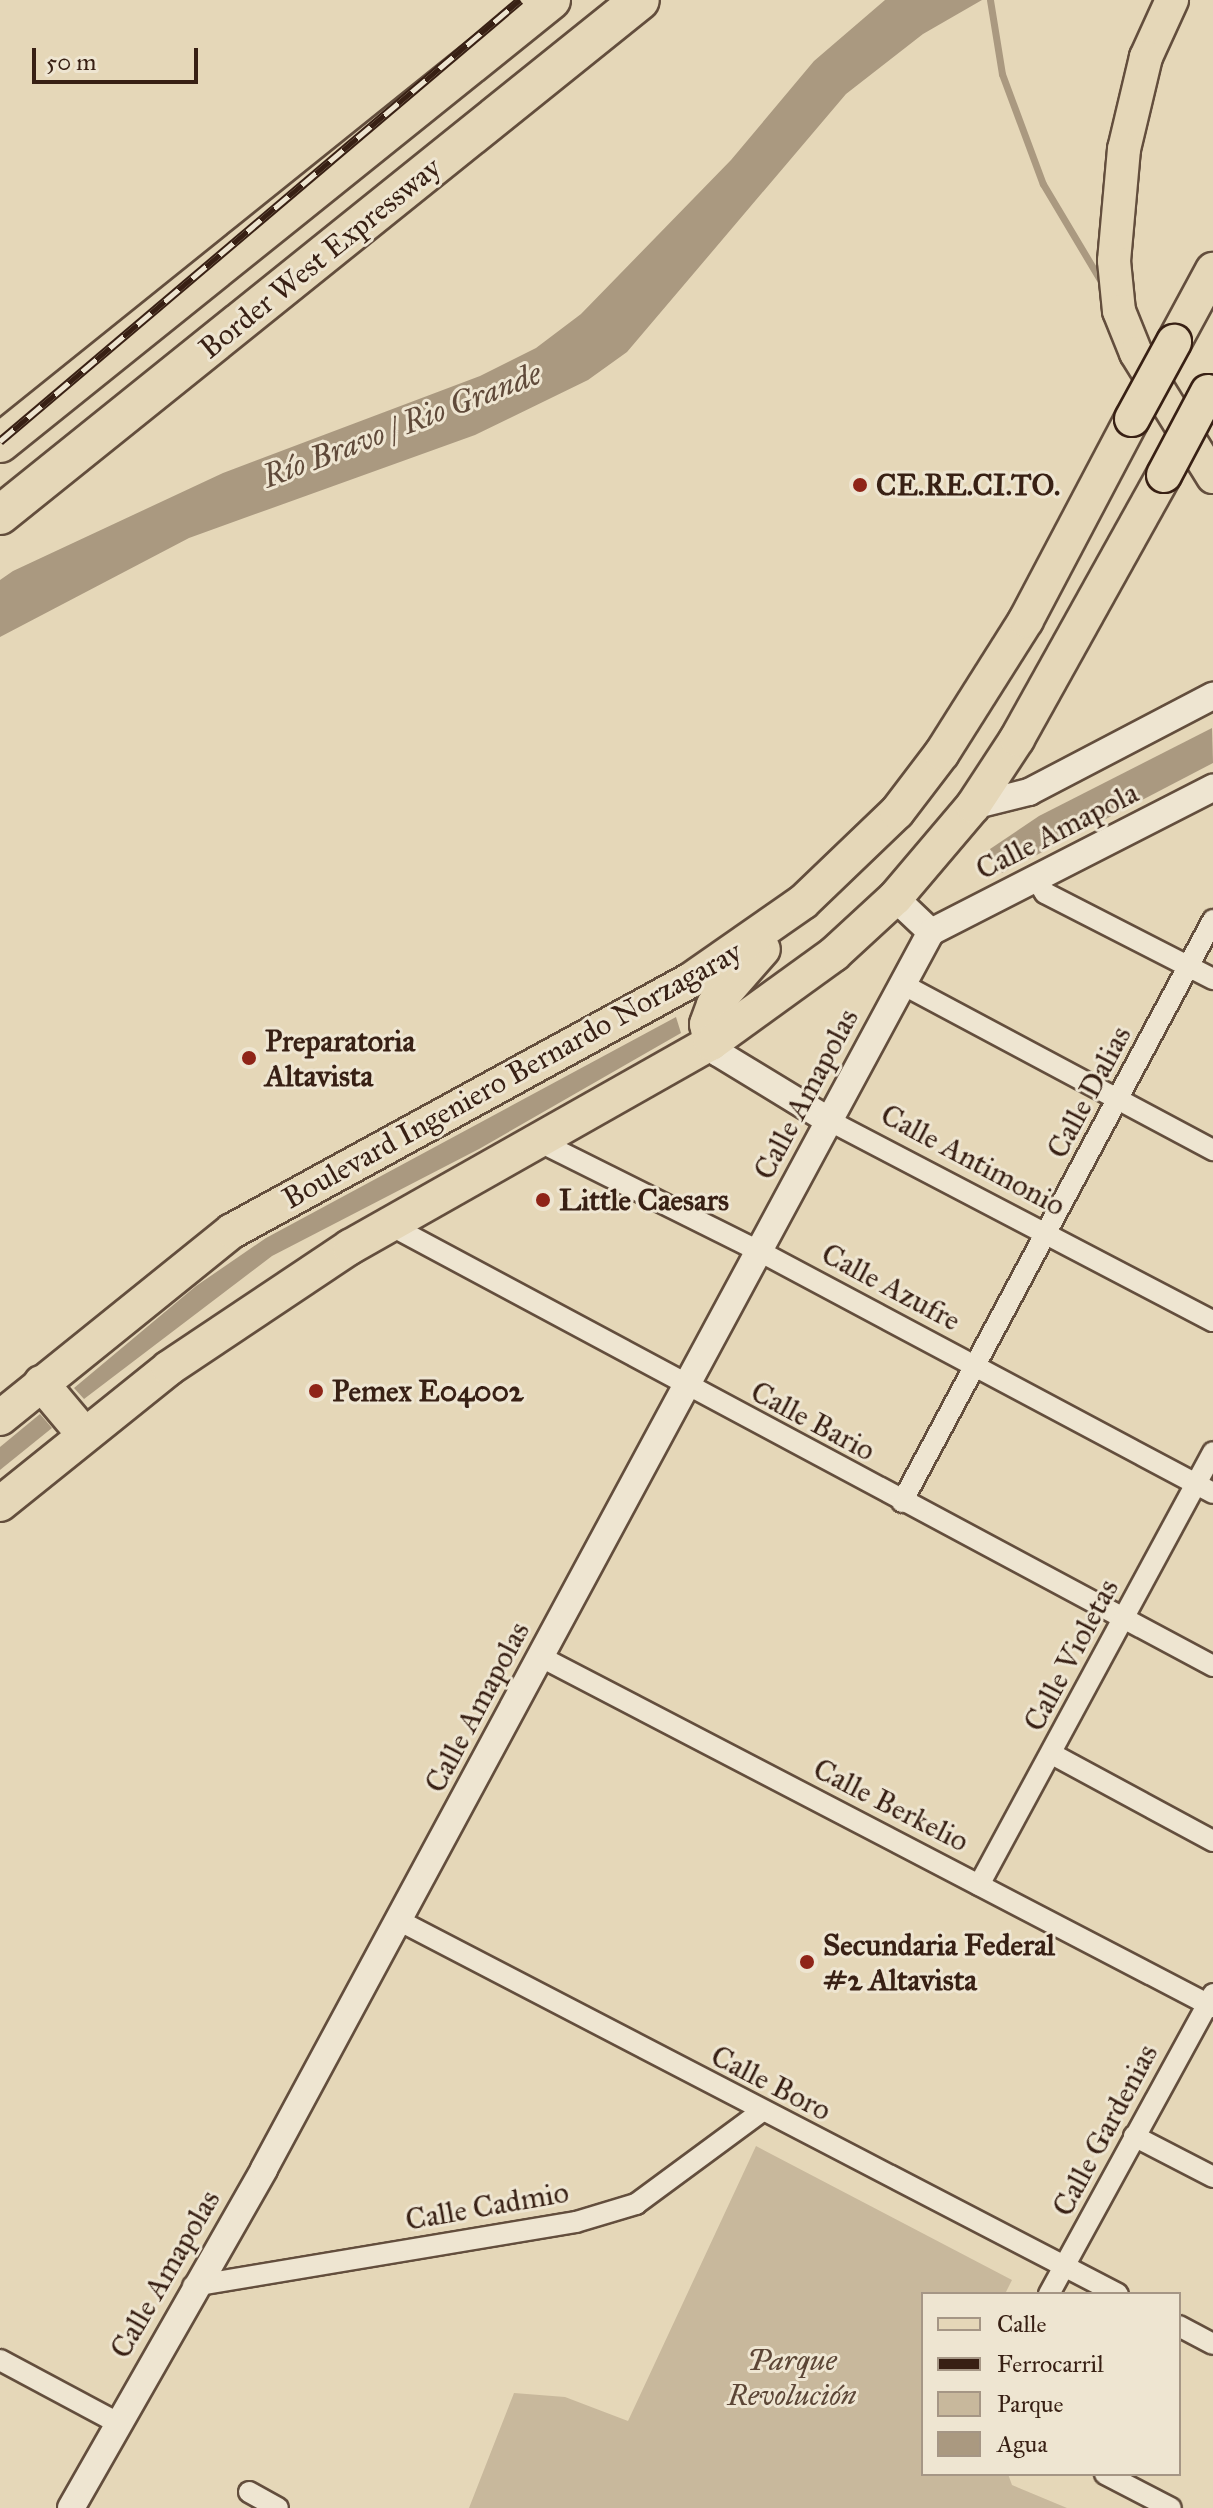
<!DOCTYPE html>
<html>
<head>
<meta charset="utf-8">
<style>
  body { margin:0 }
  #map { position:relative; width:1213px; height:2508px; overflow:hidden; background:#e5d7b8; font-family:"IM FELL Great Primer",serif }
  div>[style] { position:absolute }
  .green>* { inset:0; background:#c8b89c }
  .water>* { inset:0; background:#aa9980 }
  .stream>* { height:7px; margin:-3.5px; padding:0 3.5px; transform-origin:3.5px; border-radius:3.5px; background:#aa9980 }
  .roads { filter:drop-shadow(2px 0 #634e3d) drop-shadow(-2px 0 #634e3d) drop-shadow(0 2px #634e3d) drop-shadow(0 -2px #634e3d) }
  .minor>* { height:20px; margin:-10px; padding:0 10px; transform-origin:10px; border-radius:10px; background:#eee5d1 }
  .tertiary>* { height:26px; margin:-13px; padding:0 13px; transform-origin:13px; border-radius:13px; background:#eee5d1 }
  .primary>* { height:32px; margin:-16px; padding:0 16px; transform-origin:16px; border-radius:16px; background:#e5d7b8 }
  .trunk>* { height:34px; margin:-17px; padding:0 17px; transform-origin:17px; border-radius:17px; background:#e5d7b8 }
  .motorway>* { height:38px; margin:-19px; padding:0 19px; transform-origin:19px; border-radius:19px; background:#e5d7b8 }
  .rail>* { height:9px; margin-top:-4.5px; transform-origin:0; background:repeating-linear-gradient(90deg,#eee5d1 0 18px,#382014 0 36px); box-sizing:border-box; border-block:2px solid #382014 }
  .bridges { filter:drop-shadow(2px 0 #382014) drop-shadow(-2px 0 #382014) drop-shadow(0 2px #382014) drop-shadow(0 -2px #382014) }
  .trunk-bridge>* { height:34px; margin:-17px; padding:0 17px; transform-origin:17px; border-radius:17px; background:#e5d7b8 }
  .dots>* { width:22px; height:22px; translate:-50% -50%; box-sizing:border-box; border:4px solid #eee5d1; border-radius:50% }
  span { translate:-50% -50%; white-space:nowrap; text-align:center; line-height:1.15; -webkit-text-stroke:6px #eee5d1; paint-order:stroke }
  .street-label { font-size:30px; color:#382014 }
  .poi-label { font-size:30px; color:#382014; font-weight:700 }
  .left { translate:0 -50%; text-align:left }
  .park-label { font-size:30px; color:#5c4636; font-style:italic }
  .water-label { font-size:32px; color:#604a3a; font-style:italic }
  .legend { position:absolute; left:921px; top:2292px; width:260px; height:184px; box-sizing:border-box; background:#eee5d1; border:2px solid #a59685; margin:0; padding:10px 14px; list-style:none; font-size:24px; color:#382014 }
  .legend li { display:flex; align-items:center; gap:16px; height:40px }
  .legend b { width:40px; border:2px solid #a59685 }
  .scale { position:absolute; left:32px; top:48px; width:166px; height:36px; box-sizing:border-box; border:4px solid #382014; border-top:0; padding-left:10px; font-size:24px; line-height:28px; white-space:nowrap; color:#382014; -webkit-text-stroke:6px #eee5d1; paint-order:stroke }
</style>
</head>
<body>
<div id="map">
  <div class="green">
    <div style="clip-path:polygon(756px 2146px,1012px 2280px,1005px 2294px,923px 2294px,923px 2474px,1008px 2474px,1012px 2485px,1067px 2508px,469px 2508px,514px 2393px,565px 2397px,628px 2421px)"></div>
  </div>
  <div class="water">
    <div style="clip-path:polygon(885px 0,982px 0,923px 34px,846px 94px,627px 352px,588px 380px,475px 435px,189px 538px,0 637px,0 580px,13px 571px,223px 473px,480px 376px,536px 348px,581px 314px,731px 160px,814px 61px)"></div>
    <div style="clip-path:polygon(1212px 728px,1213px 763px,1002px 873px,990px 849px,1039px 816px)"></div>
    <div style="clip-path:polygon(676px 1017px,681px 1033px,479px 1149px,272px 1256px,84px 1399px,74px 1388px,196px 1286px,266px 1238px)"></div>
    <div style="clip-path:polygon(40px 1414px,52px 1428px,0 1470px,0 1447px)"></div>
  </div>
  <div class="stream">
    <div style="left:990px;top:0;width:75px;rotate:80.8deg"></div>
    <div style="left:1002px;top:74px;width:117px;rotate:69.6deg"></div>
    <div style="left:1043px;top:184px;width:121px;rotate:59.2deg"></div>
  </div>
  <div class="roads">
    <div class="minor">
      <div style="left:1035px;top:877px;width:19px;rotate:58deg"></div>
      <div style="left:1045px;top:893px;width:189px;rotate:27.1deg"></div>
      <div style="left:902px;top:984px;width:353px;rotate:28.1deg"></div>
      <div style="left:828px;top:1120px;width:434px;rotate:27.6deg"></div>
      <div style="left:538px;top:1141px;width:247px;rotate:26.5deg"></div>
      <div style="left:759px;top:1251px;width:514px;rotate:28.06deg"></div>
      <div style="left:388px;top:1224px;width:936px;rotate:28.18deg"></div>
      <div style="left:902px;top:1502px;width:660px;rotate:-61.88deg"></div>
      <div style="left:541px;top:1657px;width:758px;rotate:27.51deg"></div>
      <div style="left:1052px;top:1754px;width:183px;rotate:28.4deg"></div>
      <div style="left:979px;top:1885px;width:492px;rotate:-61.6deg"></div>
      <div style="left:398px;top:1920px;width:811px;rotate:27.45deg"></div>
      <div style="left:1134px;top:2136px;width:89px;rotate:27.4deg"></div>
      <div style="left:193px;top:2286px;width:388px;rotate:-9.5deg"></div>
      <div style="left:576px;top:2222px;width:63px;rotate:-16.7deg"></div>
      <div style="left:636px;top:2204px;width:155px;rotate:-36.4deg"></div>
      <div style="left:1049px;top:2294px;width:342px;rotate:-61.3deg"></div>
      <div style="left:1179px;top:2326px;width:38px;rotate:28deg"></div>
      <div style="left:0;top:2360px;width:134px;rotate:28.1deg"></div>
      <div style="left:1105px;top:2474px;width:74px;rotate:27.3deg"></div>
      <div style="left:249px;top:2492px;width:33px;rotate:29deg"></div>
    </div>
    <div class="tertiary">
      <div style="left:973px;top:806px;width:58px;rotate:-14deg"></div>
      <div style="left:1029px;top:792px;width:208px;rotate:-27.6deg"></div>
      <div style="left:895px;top:898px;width:50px;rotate:43.4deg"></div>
      <div style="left:931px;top:932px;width:317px;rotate:-27.1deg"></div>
      <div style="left:711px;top:1043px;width:12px;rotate:55deg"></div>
      <div style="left:718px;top:1053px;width:129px;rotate:31.3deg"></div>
      <div style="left:71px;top:2508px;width:390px;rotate:-60.3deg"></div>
      <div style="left:264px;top:2169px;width:1405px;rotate:-61.67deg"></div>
    </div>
    <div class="primary">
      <div style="left:1172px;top:0;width:63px;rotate:114.5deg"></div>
      <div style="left:1146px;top:57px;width:95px;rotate:103.4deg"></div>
      <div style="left:1124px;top:149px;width:112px;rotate:95.1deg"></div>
      <div style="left:1114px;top:261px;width:50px;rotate:84.3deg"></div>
      <div style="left:1119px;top:311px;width:45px;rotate:68deg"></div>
      <div style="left:1136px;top:353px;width:146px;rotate:58.2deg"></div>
    </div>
    <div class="trunk">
      <div style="left:1174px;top:342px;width:82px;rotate:-61.6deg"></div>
      <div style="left:711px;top:1043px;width:19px;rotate:-102deg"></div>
      <div style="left:707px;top:1024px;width:20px;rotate:-70deg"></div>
      <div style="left:714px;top:1005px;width:74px;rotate:-48.8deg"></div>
      <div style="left:41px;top:1383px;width:65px;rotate:50deg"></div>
      <div style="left:0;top:1418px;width:298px;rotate:-38.9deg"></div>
      <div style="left:232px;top:1231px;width:523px;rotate:-28.67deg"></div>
      <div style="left:691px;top:980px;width:136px;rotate:-34.9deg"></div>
      <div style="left:803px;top:902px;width:130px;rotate:-43.8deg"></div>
      <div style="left:897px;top:812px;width:74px;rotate:-52.7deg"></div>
      <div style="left:942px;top:753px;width:157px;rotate:-57.7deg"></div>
      <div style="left:1026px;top:620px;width:227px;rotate:-62.2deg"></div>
      <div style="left:0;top:1504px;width:217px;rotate:-38.8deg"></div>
      <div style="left:169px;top:1368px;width:218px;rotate:-33.8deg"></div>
      <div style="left:350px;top:1247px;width:415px;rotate:-29.5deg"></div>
      <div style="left:711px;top:1043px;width:152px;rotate:-35.9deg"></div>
      <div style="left:834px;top:954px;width:83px;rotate:-42.6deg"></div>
      <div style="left:895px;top:898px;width:121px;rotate:-49.7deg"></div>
      <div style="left:973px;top:806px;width:80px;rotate:-56.7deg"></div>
      <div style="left:1017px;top:739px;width:302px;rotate:-60.9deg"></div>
    </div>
    <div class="motorway">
      <div style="left:0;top:443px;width:707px;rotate:-38.8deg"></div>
      <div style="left:0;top:515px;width:821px;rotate:-38.82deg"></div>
    </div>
  </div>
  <div class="rail">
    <div style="left:0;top:441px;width:682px;rotate:-40.3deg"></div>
  </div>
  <div class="bridges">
    <div class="trunk-bridge">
      <div style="left:1132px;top:419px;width:88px;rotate:-61.4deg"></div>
      <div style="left:1164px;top:475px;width:94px;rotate:-62.1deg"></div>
    </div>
  </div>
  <div class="dots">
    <div style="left:860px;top:485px;background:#8f2418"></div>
    <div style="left:249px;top:1058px;background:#8f2418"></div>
    <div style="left:543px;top:1200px;background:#8f2418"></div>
    <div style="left:316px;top:1391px;background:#8f2418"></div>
    <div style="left:807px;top:1962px;background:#8f2418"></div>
  </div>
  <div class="street-label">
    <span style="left:320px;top:258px;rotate:-39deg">Border West Expressway</span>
    <span style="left:1057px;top:831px;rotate:-27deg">Calle Amapola</span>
    <span style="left:512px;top:1075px;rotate:-29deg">Boulevard Ingeniero Bernardo Norzagaray</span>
    <span style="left:1089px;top:1092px;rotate:-62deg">Calle Dalias</span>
    <span style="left:806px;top:1094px;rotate:-62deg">Calle Amapolas</span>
    <span style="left:973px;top:1160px;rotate:28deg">Calle Antimonio</span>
    <span style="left:891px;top:1287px;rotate:28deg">Calle Azufre</span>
    <span style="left:813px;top:1421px;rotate:28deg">Calle Bario</span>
    <span style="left:1071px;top:1655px;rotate:-62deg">Calle Violetas</span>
    <span style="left:477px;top:1707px;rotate:-62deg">Calle Amapolas</span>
    <span style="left:891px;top:1805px;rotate:27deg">Calle Berkelio</span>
    <span style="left:771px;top:2083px;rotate:27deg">Calle Boro</span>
    <span style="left:1105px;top:2130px;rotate:-62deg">Calle Gardenias</span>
    <span style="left:487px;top:2206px;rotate:-10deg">Calle Cadmio</span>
    <span style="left:165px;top:2274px;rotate:-60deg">Calle Amapolas</span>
  </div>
  <div class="poi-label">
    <span class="left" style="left:876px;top:485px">CE.RE.CI.TO.</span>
    <span class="left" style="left:265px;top:1058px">Preparatoria<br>Altavista</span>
    <span class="left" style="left:559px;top:1200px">Little Caesars</span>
    <span class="left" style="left:332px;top:1391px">Pemex E04002</span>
    <span class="left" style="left:823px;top:1962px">Secundaria Federal<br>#2 Altavista</span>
  </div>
  <div class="park-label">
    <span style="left:792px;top:2377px">Parque<br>Revolución</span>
  </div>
  <div class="water-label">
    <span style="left:402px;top:426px;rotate:-21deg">Río Bravo / Rio Grande</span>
  </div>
  <ul class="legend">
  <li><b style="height:10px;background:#e5d7b8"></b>Calle</li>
  <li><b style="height:10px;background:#382014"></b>Ferrocarril</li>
  <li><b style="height:22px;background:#c8b89c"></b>Parque</li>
  <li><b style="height:22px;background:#aa9980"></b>Agua</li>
  </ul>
  <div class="scale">50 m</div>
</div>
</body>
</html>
